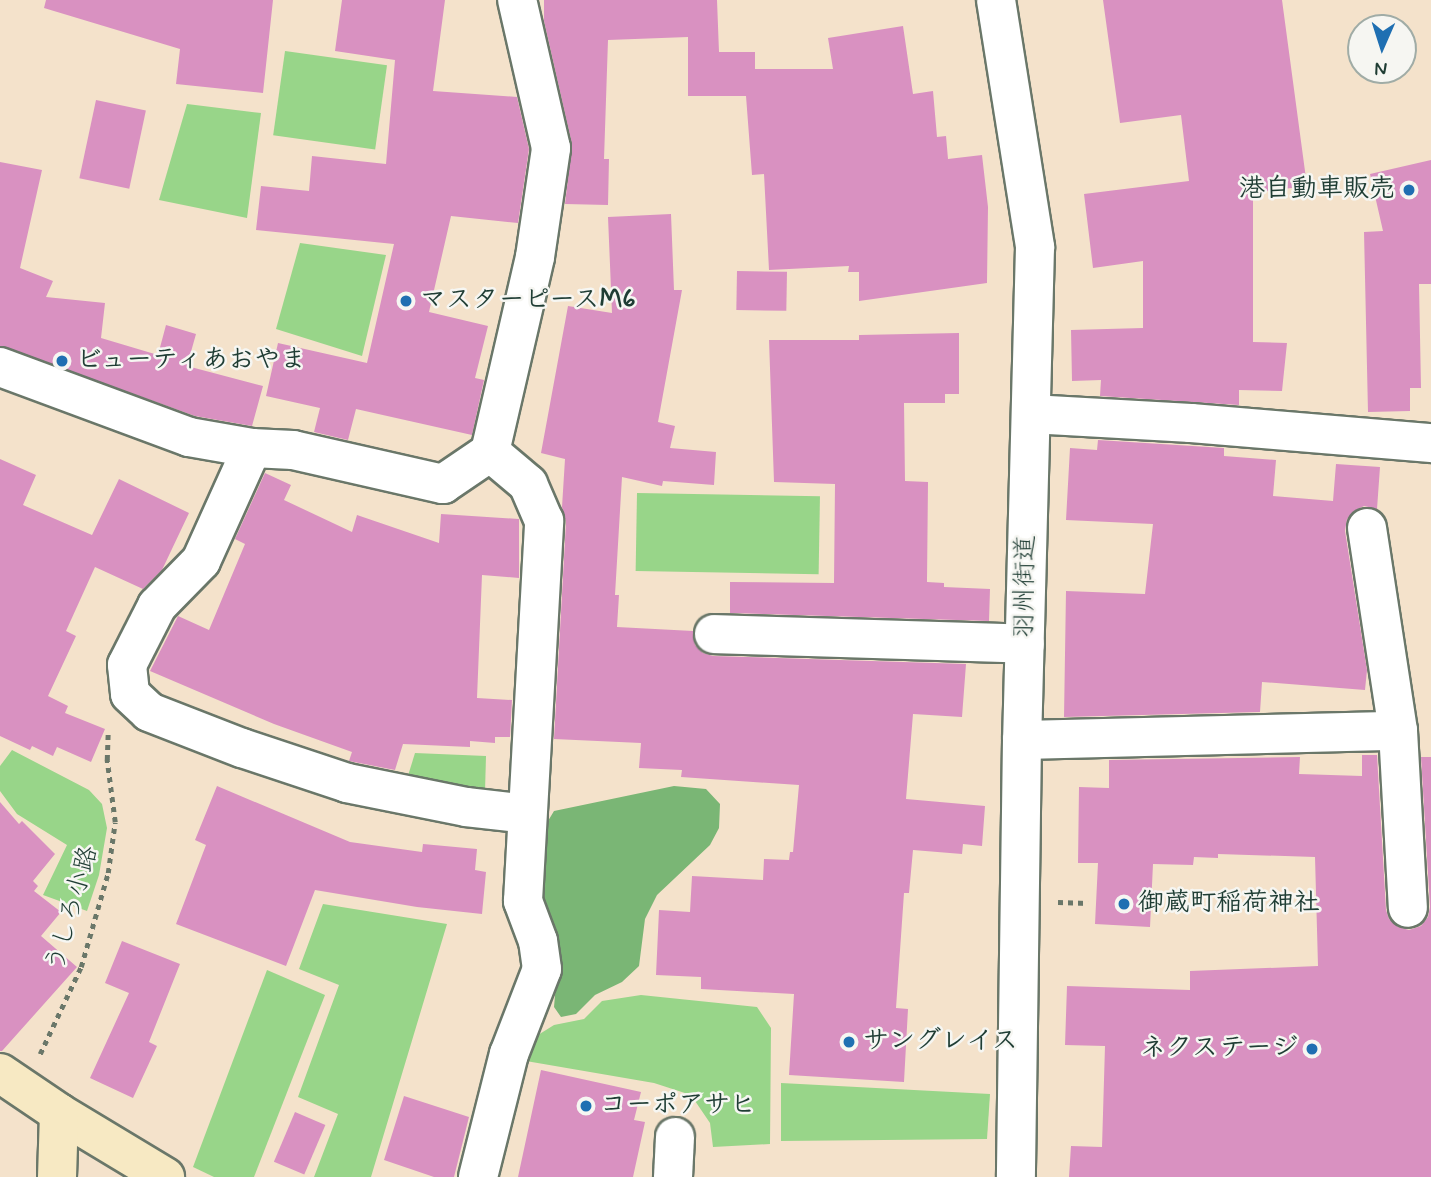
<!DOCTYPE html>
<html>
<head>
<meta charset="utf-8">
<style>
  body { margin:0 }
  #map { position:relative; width:1431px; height:1177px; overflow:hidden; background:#f4e2cb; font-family:Mynerve,"Klee One",sans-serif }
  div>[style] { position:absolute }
  .green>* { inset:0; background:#98d589; transform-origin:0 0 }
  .forest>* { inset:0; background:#7ab675 }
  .building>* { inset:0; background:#d991c1; transform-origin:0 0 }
  .path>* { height:4.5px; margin-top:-2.25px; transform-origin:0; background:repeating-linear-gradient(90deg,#6a7769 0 5px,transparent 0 10px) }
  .roads { filter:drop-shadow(2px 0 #6a7769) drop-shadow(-2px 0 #6a7769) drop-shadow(0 2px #6a7769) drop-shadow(0 -2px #6a7769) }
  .street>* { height:38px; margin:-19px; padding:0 19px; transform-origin:19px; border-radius:19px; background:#fff }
  .secondary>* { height:38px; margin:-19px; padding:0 19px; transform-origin:19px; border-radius:19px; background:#f7e9c3 }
  .dots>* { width:19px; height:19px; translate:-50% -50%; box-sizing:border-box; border:4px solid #f6f6f2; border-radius:50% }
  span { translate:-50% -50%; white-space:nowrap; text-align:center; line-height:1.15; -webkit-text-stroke:5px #f6f6f2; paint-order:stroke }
  .poi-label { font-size:26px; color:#1f3d34; font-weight:700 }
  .right { translate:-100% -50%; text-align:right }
  .left { translate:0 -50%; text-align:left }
  .street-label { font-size:26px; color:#1f3d34 }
  .north { position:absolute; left:1347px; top:14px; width:70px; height:70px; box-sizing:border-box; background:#f6f6f2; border:2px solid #a0aca6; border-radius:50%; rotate:183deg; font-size:19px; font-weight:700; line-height:28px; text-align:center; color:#1f3d34 }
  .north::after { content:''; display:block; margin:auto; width:24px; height:32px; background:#1f6fb2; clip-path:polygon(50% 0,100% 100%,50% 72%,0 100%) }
</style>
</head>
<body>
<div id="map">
  <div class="green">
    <div style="left:285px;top:51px;width:103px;height:85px;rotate:8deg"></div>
    <div style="clip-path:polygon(187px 104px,261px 113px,247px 218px,159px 200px)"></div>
    <div style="clip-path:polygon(300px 243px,386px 255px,362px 356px,276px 329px)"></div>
    <div style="left:637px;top:493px;width:183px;height:78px;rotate:1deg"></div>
    <div style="clip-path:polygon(12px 750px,89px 790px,102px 804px,107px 828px,99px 875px,87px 911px,43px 895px,67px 845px,17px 814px,0 791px,0 766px)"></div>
    <div style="clip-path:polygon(415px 753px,486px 756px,485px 792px,407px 779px)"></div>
    <div style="clip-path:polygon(323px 904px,447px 924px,371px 1177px,314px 1177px,338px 1114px,298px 1097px,339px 985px,299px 969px)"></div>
    <div style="clip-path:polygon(267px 970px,325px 995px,254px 1177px,214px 1177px,193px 1167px)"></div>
    <div style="clip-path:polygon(641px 995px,757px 1007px,771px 1028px,770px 1144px,713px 1147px,710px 1123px,691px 1095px,654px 1083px,526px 1061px,538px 1035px,554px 1025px,584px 1019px,602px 1001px)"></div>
    <div style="clip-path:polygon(781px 1083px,990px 1094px,987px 1139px,781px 1141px)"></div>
  </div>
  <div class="forest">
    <div style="clip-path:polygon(674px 786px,706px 789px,720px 804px,719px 828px,710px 845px,657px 895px,645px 919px,639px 966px,622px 982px,595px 995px,576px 1014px,561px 1017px,554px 1007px,557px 972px,534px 888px,545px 826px,554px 811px)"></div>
  </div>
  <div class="building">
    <div style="clip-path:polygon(46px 0,273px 0,263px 93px,176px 84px,180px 49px,44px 8px)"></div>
    <div style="clip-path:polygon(342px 0,445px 0,433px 91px,517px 97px,529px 149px,518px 223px,451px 216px,429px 312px,488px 326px,475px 378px,484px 380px,472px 435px,356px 409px,348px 440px,314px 432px,320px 408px,266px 396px,278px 343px,367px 363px,394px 244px,256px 230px,261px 186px,309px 191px,312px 156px,386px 164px,395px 60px,335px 51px)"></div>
    <div style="clip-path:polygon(544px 0,717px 0,719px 52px,755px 52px,755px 69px,833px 69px,828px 38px,903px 26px,913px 94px,933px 91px,937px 137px,946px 136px,948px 159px,982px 155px,988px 207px,987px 283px,859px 301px,859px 272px,848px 272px,849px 266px,769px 270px,764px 174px,752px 175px,746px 96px,688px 96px,688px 37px,608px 40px,604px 159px,609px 159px,608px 205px,565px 204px,572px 144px,544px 21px)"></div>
    <div style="clip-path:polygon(1103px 0,1282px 0,1307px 186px,1253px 193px,1253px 342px,1287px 343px,1282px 391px,1239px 390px,1239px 405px,1100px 396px,1101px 380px,1072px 381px,1071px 330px,1143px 328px,1143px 261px,1093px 268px,1084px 194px,1189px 181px,1181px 115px,1120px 123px)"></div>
    <div style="left:96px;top:100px;width:51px;height:80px;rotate:12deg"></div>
    <div style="clip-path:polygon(1431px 160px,1431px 284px,1419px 284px,1421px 388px,1410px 388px,1410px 411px,1368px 412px,1364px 232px,1383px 231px,1370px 174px)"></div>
    <div style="clip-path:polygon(0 162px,42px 170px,20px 268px,53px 281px,46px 297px,105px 303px,101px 338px,158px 355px,166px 325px,196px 334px,187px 366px,263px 386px,252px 426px,195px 416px,0 346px)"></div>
    <div style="clip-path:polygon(671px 214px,674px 290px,682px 290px,658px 422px,675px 426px,670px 448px,716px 452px,714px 485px,663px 481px,662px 486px,622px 477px,615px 595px,619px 595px,617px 627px,693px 631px,695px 645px,703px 653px,713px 656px,966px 664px,962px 717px,913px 714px,906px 799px,985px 806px,982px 846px,963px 844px,962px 854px,913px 850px,909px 893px,904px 893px,896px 1008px,908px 1009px,904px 1082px,789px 1075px,794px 994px,701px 989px,701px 977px,656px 975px,659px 910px,690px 912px,692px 876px,763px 880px,764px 859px,789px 860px,790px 852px,793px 852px,799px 785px,681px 777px,682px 770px,639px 768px,641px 743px,554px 739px,566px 522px,562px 507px,565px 459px,541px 453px,568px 306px,612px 313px,608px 217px)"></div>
    <div style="left:737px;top:271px;width:50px;height:39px;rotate:1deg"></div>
    <div style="clip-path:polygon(959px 333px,959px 394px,945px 394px,945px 403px,904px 403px,905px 481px,928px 482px,927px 582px,944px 583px,944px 587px,990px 589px,989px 621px,730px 613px,730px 582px,834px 583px,835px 484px,774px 482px,769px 340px,859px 340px,859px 335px)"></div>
    <div style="clip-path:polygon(1098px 440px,1224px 448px,1224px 456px,1276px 460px,1273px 496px,1333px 501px,1336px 464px,1380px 467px,1377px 509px,1364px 506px,1354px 511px,1347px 519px,1345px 531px,1367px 670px,1365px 690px,1262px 682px,1260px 712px,1064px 717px,1066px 591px,1145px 594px,1153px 524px,1066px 520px,1070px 448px,1097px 450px)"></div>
    <div style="clip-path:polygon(0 459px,36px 475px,23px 505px,92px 535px,119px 479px,189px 513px,162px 570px,143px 589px,95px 567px,66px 631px,76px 636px,48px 696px,68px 706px,65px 713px,105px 729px,91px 762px,57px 747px,53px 756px,32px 746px,30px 750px,0 736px)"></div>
    <div style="clip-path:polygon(265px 473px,291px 485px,284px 500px,352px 532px,357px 515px,439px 543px,441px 514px,519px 519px,519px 578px,482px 575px,477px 698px,512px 700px,510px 737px,495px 737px,495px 743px,470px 741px,470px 747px,403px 744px,395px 770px,349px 761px,352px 752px,274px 724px,150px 671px,178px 616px,209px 630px,245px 544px,235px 539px)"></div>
    <div style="clip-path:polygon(1362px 755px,1377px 755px,1386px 910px,1389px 919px,1398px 927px,1409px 930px,1421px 926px,1428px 917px,1430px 907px,1421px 757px,1431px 757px,1431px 1177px,1069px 1177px,1071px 1146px,1102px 1147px,1105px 1046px,1065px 1045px,1067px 986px,1190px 990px,1190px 971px,1318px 966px,1315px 857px,1218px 854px,1218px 858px,1194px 857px,1193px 865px,1153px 864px,1150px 927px,1095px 924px,1098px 863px,1078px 863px,1079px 787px,1109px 788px,1109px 760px,1300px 757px,1299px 774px,1362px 776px)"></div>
    <div style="clip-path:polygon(217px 786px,350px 842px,422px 852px,423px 844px,477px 849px,475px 870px,486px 872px,482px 914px,417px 907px,315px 890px,286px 966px,176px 924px,206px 845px,195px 840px)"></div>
    <div style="clip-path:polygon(0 802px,19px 824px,22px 821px,55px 854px,33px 881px,38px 886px,34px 891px,61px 912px,41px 936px,77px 967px,2px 1051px,0 1051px)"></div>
    <div style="clip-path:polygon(122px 941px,180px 964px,149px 1042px,157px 1046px,133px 1098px,90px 1078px,129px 993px,105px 983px)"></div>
    <div style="clip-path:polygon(541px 1070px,641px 1092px,634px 1120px,645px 1122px,633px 1177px,518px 1177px)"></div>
    <div style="clip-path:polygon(404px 1096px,469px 1117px,454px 1177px,434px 1177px,384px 1160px)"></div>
    <div style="left:295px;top:1112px;width:33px;height:54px;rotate:23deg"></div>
  </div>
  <div class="path">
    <div style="left:1058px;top:902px;width:30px;rotate:2deg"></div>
    <div style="left:40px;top:1054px;width:96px;rotate:-64.8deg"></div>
    <div style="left:81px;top:967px;width:98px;rotate:-74deg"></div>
    <div style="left:108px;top:873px;width:51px;rotate:-82.2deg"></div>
    <div style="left:115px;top:822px;width:63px;rotate:-97.4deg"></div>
    <div style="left:107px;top:760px;width:30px;rotate:-88deg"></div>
  </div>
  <div class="roads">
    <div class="street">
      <div style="left:996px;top:0;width:250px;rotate:81deg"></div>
      <div style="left:1035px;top:247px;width:493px;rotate:91.5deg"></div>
      <div style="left:1022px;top:740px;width:437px;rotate:90.8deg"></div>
      <div style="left:0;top:367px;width:202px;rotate:20.3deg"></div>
      <div style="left:189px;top:437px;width:64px;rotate:9.9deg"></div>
      <div style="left:252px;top:448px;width:41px;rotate:2.8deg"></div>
      <div style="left:293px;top:450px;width:154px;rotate:12.8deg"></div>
      <div style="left:443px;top:484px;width:57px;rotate:-34.2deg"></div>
      <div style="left:490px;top:452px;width:200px;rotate:-77deg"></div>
      <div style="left:535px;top:257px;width:110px;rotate:-81.6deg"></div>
      <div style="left:551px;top:148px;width:152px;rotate:-102.9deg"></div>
      <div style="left:1031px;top:414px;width:160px;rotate:3.2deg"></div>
      <div style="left:1191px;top:423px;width:241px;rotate:4.8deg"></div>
      <div style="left:252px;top:448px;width:124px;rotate:114.3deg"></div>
      <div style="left:201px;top:561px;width:63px;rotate:134.4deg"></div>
      <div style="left:157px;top:606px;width:66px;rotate:117deg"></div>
      <div style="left:127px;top:665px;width:29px;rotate:84deg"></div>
      <div style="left:130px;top:694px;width:26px;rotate:43deg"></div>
      <div style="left:149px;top:712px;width:100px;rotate:21.2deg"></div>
      <div style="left:242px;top:748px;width:111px;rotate:18.4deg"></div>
      <div style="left:347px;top:783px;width:121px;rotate:11.4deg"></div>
      <div style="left:466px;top:807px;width:61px;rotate:6.5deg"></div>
      <div style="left:1367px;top:528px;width:205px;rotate:81.3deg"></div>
      <div style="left:1398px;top:731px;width:177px;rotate:86.8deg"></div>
      <div style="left:714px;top:634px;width:311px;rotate:1.8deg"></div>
      <div style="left:1022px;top:740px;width:376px;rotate:-1.4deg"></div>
      <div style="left:478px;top:1177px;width:127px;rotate:-75.9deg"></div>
      <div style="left:509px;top:1054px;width:91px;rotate:-68.8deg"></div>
      <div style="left:542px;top:969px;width:28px;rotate:-98deg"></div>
      <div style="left:538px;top:941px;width:43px;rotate:-110.6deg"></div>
      <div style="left:523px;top:901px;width:381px;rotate:-86.8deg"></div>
      <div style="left:544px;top:521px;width:40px;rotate:-113.4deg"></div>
      <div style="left:528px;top:484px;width:50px;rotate:-139.9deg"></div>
      <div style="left:673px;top:1177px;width:40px;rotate:-87.1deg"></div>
    </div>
    <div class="secondary">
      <div style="left:0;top:1073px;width:71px;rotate:34.1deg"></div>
      <div style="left:59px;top:1113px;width:124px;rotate:31.1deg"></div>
      <div style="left:57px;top:1177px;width:64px;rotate:-88.2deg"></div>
    </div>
  </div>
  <div class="dots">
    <div style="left:1409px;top:190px;background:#1f6fb2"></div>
    <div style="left:406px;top:301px;background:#1f6fb2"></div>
    <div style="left:62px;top:361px;background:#1f6fb2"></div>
    <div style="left:1124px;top:904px;background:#1f6fb2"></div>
    <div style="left:849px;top:1042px;background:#1f6fb2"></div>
    <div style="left:1312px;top:1049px;background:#1f6fb2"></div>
    <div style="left:586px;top:1106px;background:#1f6fb2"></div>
  </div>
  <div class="poi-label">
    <span class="right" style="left:1395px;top:190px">港自動車販売</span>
    <span class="left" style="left:420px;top:301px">マスターピースM6</span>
    <span class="left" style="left:76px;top:361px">ビューティあおやま</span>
    <span class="left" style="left:1138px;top:904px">御蔵町稲荷神社</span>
    <span class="left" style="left:863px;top:1042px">サングレイス</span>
    <span class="right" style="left:1298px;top:1049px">ネクステージ</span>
    <span class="left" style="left:600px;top:1106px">コーポアサヒ</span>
  </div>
  <div class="street-label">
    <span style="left:1026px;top:587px;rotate:-89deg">羽州街道</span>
    <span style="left:73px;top:909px;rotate:-74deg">うしろ小路</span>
  </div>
  <div class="north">N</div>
</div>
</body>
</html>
